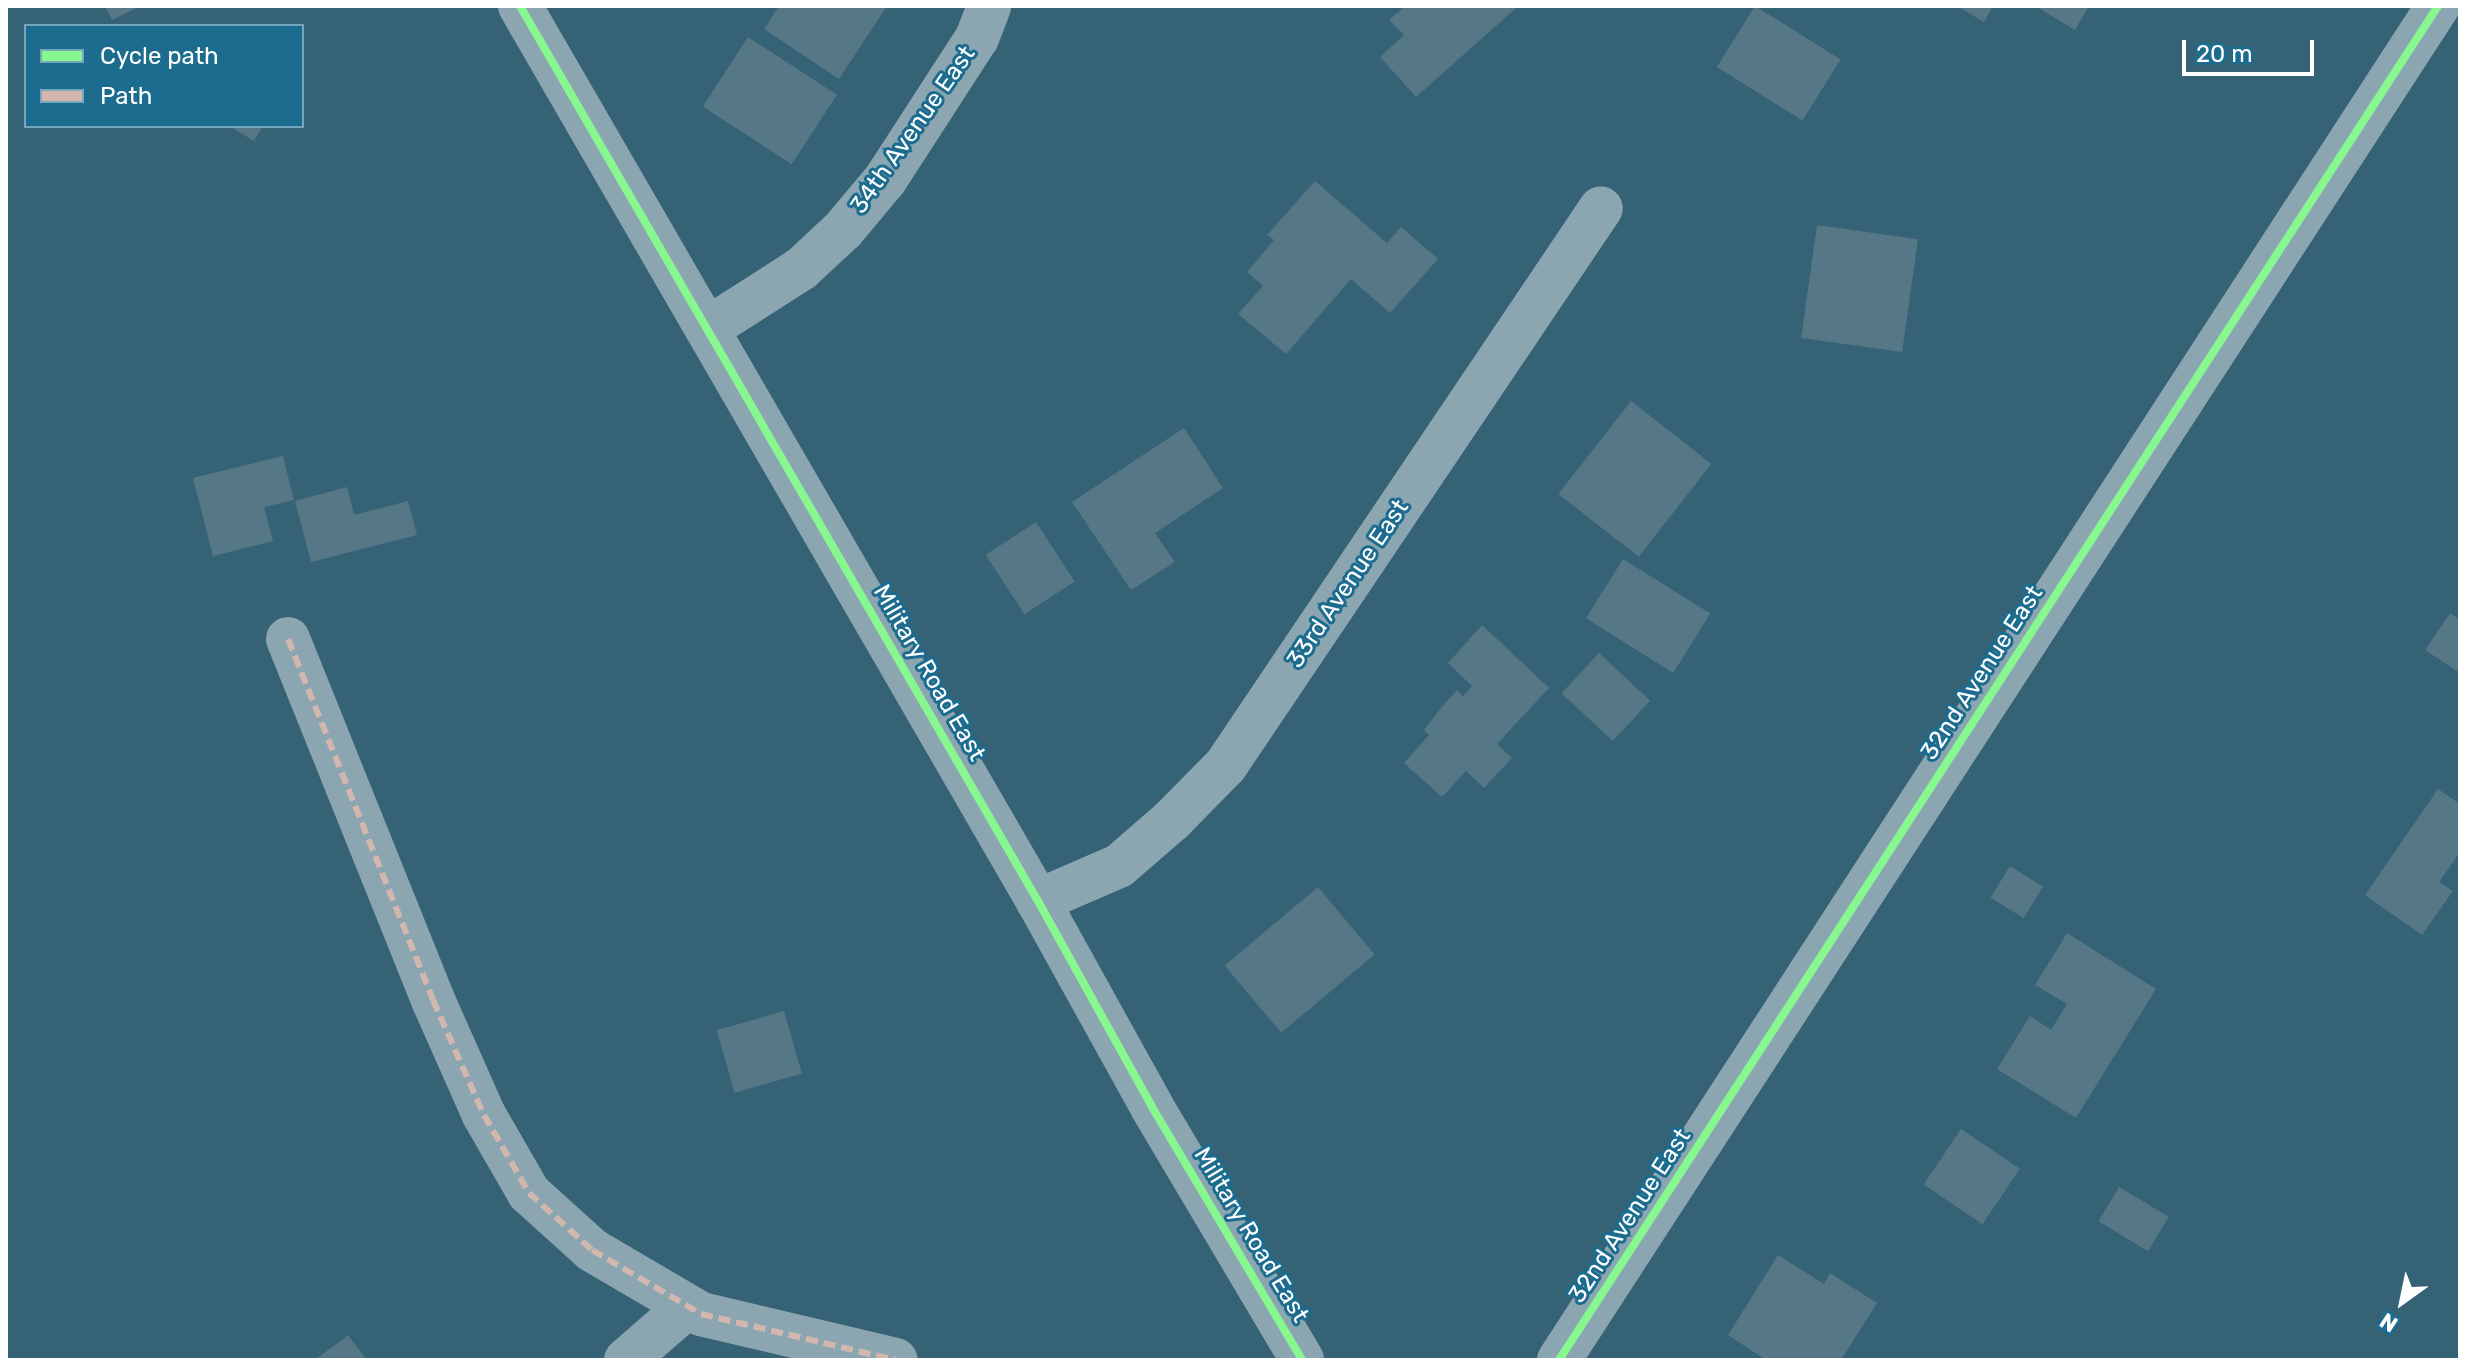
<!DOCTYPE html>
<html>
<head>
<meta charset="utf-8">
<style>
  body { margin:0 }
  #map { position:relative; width:2466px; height:1366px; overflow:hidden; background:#366275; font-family:Rubik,sans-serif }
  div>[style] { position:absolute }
  .building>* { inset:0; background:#557786; transform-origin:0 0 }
  .minor>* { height:44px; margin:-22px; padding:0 22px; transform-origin:22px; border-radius:22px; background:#8ba6b1 }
  .quiet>* { height:6px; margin-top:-3px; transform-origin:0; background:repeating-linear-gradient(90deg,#d1b7ad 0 12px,transparent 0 18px) }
  .cycleway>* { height:8px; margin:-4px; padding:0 4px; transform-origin:4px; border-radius:4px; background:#87f88f }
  span { translate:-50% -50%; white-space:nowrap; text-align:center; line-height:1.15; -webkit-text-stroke:6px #1c6c8f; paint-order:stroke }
  .street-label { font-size:24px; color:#fff }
  .frame { position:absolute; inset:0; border:8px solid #fff; pointer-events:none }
  .legend { position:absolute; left:24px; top:24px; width:280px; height:104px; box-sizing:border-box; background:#1c6c8f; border:2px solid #77a7bc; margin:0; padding:10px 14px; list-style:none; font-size:24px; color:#fff }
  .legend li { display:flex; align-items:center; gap:16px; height:40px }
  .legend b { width:40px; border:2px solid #77a7bc }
  .north { position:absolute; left:2362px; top:1262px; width:80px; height:80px; -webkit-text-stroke:6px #1c6c8f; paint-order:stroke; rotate:213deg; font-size:22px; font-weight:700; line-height:32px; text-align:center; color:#fff }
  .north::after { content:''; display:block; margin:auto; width:28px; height:36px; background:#fff; clip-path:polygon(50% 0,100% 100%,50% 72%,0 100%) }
  .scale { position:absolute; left:2182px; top:40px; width:132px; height:36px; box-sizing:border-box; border:4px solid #fff; border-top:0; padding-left:10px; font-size:24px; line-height:28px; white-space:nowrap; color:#fff; -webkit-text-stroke:6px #1c6c8f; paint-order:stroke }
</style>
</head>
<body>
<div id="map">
  <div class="building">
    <div style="clip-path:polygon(105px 6px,141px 6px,112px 20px)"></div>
    <div style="clip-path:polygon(779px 6px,887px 6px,839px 79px,764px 29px)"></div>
    <div style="clip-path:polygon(1405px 6px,1513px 6px,1515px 9px,1416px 97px,1380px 57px,1404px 35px,1389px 20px)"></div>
    <div style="left:1755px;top:6px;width:101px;height:72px;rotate:32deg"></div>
    <div style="clip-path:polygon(1957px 6px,1993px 6px,1984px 22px)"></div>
    <div style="clip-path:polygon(2035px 6px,2089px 6px,2075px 30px)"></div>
    <div style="left:748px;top:37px;width:106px;height:83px;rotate:33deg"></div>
    <div style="clip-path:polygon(229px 126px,263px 126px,254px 141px)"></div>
    <div style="clip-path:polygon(1315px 181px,1387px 243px,1401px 227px,1438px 259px,1390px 313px,1351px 279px,1286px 354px,1238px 314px,1263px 286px,1247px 272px,1274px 240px,1267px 235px)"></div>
    <div style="left:1817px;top:225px;width:102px;height:114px;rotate:8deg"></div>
    <div style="left:1631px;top:401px;width:102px;height:118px;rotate:38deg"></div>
    <div style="clip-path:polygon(1184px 428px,1223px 488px,1155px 533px,1175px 562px,1131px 590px,1072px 502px)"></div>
    <div style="clip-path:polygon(283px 456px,294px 500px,264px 507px,273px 541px,213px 556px,193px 478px)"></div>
    <div style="clip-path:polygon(347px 487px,354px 515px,408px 501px,417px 535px,311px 562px,295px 501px)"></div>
    <div style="left:1036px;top:522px;width:71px;height:60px;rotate:57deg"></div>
    <div style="left:1623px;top:559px;width:103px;height:70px;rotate:32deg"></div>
    <div style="clip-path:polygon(2450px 613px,2460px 620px,2460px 673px,2425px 650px)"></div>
    <div style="clip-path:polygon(1482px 625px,1549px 688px,1497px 744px,1512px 758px,1484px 788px,1466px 771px,1442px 797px,1404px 763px,1429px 735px,1424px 730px,1440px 709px,1457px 690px,1463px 696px,1472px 686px,1448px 663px)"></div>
    <div style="left:1599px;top:653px;width:70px;height:55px;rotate:43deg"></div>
    <div style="clip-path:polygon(2438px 789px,2460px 804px,2460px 857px,2458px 855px,2439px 882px,2453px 891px,2422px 935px,2365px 895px)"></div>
    <div style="left:2010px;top:866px;width:39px;height:37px;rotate:32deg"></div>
    <div style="left:1318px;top:887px;width:88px;height:122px;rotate:50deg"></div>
    <div style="clip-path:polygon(2067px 933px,2156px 989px,2076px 1118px,1997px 1069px,2030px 1016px,2051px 1030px,2067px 1004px,2035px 985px)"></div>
    <div style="left:784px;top:1011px;width:65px;height:70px;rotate:74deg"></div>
    <div style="left:1961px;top:1129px;width:71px;height:67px;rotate:34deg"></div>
    <div style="left:2119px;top:1187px;width:58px;height:40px;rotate:31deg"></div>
    <div style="clip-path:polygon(1778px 1255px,1824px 1284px,1830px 1273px,1877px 1303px,1841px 1360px,1766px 1360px,1728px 1335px)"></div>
    <div style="clip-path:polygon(348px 1335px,367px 1360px,315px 1360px)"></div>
  </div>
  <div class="minor">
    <div style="left:520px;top:6px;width:1034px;rotate:59.94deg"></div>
    <div style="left:1038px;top:901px;width:235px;rotate:61deg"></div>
    <div style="left:1152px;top:1107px;width:294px;rotate:59.3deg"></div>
    <div style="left:707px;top:329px;width:112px;rotate:-32.6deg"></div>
    <div style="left:801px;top:269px;width:57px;rotate:-42.9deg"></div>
    <div style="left:843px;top:230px;width:65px;rotate:-50deg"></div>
    <div style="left:885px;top:180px;width:169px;rotate:-57.1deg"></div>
    <div style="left:977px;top:38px;width:34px;rotate:-69deg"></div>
    <div style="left:288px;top:639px;width:389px;rotate:68.1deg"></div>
    <div style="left:433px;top:1000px;width:126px;rotate:66.1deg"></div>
    <div style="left:484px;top:1115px;width:90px;rotate:60deg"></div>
    <div style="left:529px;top:1193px;width:85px;rotate:42.1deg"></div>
    <div style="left:592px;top:1250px;width:126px;rotate:30.4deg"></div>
    <div style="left:701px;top:1314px;width:200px;rotate:13.3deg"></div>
    <div style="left:1038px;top:901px;width:88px;rotate:-23.4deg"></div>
    <div style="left:1119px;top:866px;width:70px;rotate:-41deg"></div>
    <div style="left:1172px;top:820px;width:77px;rotate:-45.5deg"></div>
    <div style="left:1226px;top:765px;width:671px;rotate:-56.05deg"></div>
    <div style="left:626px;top:1360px;width:81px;rotate:-41deg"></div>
    <div style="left:1559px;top:1360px;width:1614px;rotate:-57.01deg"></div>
  </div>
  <div class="quiet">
    <div style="left:288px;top:639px;width:389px;rotate:68.1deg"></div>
    <div style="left:433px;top:1000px;width:126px;rotate:66.1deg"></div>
    <div style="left:484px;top:1115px;width:90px;rotate:60deg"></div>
    <div style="left:529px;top:1193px;width:85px;rotate:42.1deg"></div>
    <div style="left:592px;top:1250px;width:126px;rotate:30.4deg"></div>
    <div style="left:701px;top:1314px;width:200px;rotate:13.3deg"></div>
  </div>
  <div class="cycleway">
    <div style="left:520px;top:6px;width:1034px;rotate:59.94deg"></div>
    <div style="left:1038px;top:901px;width:235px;rotate:61deg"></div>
    <div style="left:1152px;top:1107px;width:294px;rotate:59.3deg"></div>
    <div style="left:1559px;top:1360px;width:1614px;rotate:-57.01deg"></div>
  </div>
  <div class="street-label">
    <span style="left:913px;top:130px;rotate:-55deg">34th Avenue East</span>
    <span style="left:1348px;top:584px;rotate:-56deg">33rd Avenue East</span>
    <span style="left:929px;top:673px;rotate:60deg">Military Road East</span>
    <span style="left:1982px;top:673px;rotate:-57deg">32nd Avenue East</span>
    <span style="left:1630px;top:1216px;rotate:-57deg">32nd Avenue East</span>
    <span style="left:1251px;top:1235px;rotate:59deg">Military Road East</span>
  </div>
  <div class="frame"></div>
  <ul class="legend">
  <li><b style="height:10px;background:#87f88f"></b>Cycle path</li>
  <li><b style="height:10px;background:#d1b7ad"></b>Path</li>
  </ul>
  <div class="north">N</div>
  <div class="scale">20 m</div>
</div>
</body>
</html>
